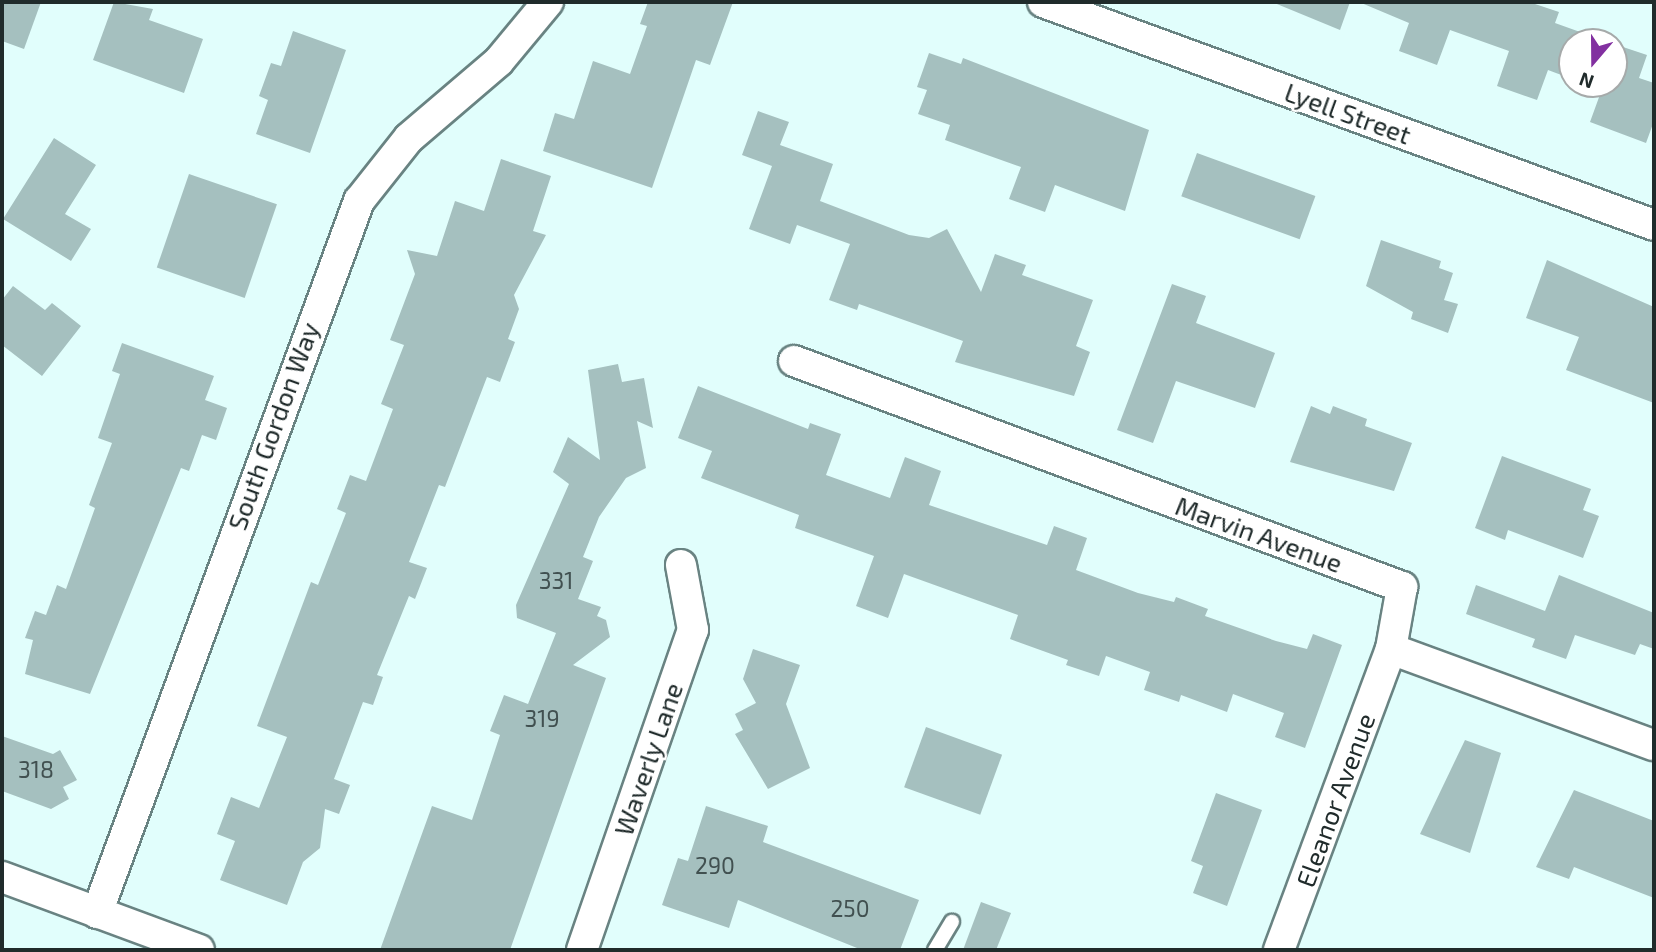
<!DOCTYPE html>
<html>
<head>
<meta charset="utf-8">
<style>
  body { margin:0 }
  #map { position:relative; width:1656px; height:952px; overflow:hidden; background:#e1fefc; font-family:"Exo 2",sans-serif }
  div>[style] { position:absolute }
  .building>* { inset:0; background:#a5c0bf; transform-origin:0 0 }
  .roads { filter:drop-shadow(2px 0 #698382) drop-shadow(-2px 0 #698382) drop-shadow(0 2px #698382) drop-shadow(0 -2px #698382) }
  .service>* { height:14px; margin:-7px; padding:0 7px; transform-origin:7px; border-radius:7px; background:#fff }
  .minor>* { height:30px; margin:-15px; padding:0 15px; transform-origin:15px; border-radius:15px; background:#fff }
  span { translate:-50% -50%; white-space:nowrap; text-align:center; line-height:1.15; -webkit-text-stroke:5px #fff; paint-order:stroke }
  .number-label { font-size:23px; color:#415050 }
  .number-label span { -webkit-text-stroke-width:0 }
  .street-label { font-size:26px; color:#202b2b }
  .frame { position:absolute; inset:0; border:4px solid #202b2b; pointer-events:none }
  .north { position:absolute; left:1558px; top:28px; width:70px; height:70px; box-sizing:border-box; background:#fff; border:2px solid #a6aaaa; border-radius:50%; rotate:200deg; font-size:19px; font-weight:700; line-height:28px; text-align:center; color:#202b2b }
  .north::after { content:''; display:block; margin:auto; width:24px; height:32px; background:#8230a0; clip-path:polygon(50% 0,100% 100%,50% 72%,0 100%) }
</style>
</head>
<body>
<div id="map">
  <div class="building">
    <div style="clip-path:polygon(2px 2px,41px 2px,24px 49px,2px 41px)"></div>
    <div style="clip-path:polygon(114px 2px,153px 9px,149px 20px,203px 39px,184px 93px,93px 60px)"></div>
    <div style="clip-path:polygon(648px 2px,733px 2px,710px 65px,696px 60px,652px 188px,543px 151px,555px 113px,574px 119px,593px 61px,630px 74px,647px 26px,640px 24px)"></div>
    <div style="clip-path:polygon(1272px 2px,1350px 2px,1340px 30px)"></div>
    <div style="clip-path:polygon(1359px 2px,1529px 2px,1559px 12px,1555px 23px,1608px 42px,1572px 42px,1572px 79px,1548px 70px,1537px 100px,1497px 86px,1509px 51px,1450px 30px,1437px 65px,1399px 51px,1409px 23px)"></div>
    <div style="clip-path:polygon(293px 31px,346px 50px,310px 153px,256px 134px,268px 100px,259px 96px,271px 63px,281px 66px)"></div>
    <div style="clip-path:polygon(1614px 44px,1647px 55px,1639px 78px,1654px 83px,1654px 121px,1646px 143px,1590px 122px,1602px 89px,1587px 84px,1614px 84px)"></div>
    <div style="clip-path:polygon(929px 53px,961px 64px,963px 58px,1149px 130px,1125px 211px,1055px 185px,1045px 212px,1009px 199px,1021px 167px,945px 140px,950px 125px,918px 114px,927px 90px,917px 87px)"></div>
    <div style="clip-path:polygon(758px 111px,789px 122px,780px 145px,833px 164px,820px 201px,909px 235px,929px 238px,947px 229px,981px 292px,995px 254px,1026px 265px,1022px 275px,1093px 300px,1076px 346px,1090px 352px,1074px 396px,955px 362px,963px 341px,859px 304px,857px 310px,829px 300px,850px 244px,797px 225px,790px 244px,749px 229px,772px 166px,742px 155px)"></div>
    <div style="clip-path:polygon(54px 138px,96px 165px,65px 214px,91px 229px,71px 261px,3px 219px)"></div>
    <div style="left:1197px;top:153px;width:126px;height:46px;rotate:20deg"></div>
    <div style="clip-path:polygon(501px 159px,551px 176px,533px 231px,546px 235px,514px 295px,519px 309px,508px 339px,515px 342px,500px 382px,487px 377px,445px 487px,439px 485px,409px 562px,427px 568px,415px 599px,409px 596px,377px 675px,383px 677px,373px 705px,363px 702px,334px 779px,350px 785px,339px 814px,325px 809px,320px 848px,303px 862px,287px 905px,220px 880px,235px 841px,217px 834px,231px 797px,259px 808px,287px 737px,257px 726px,311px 582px,318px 585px,346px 513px,337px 509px,350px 475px,366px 481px,393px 409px,381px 404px,404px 345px,390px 340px,415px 274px,407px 250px,437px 256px,455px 201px,484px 211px)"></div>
    <div style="left:189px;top:174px;width:93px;height:99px;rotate:19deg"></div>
    <div style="clip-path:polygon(1381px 240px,1441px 261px,1439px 268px,1453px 273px,1444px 300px,1458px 304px,1448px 333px,1411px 319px,1413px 312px,1366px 286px)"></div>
    <div style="clip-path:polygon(1547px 260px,1654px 307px,1654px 403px,1566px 370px,1579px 337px,1526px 318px)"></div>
    <div style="clip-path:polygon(1172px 284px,1206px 296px,1196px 323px,1275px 353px,1255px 408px,1176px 381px,1153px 443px,1117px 430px)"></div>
    <div style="clip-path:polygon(13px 286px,45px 310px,52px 303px,81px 326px,42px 376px,2px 345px,2px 300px)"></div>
    <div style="clip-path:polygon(122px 343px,214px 376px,205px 400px,227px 408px,216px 440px,202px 435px,189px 471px,181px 468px,90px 694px,25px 674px,33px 640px,25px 638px,35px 611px,46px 615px,57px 585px,66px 589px,95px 508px,89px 505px,112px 443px,98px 438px,120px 374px,112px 371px)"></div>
    <div style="clip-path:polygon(618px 364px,622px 382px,644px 378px,653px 428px,637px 421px,646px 468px,626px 478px,599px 517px,583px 557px,593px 561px,578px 599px,601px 607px,597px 616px,606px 620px,610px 637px,573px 665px,606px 678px,510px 950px,380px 950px,432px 806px,472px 820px,500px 735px,490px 731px,504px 695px,528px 704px,556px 633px,517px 618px,516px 605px,569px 484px,553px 472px,568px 437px,600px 460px,588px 370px)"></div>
    <div style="clip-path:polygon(698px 386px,808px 429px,810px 423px,841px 434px,826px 475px,890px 498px,905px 457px,941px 471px,929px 505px,1047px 545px,1054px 526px,1087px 538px,1076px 570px,1138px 593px,1174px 602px,1176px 597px,1208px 609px,1205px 616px,1276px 641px,1307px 649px,1313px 634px,1342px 645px,1305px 748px,1275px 737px,1284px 713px,1233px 694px,1227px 712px,1181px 695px,1179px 702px,1144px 690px,1150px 672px,1106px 656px,1099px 676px,1066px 665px,1068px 660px,1010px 639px,1018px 615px,904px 574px,888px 618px,856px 606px,874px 556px,795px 528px,799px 515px,701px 478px,712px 451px,678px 438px)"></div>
    <div style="clip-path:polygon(1311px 406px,1330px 414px,1333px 406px,1367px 419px,1365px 426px,1412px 443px,1394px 491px,1290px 462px)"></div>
    <div style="clip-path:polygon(1502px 456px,1591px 489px,1583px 510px,1599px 516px,1583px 558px,1508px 530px,1505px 540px,1475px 528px)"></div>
    <div style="clip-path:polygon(1559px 575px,1654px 613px,1654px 649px,1640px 644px,1635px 655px,1575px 635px,1566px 659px,1532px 647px,1535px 639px,1466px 614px,1476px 585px,1545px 611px)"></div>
    <div style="clip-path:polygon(753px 649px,800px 665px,786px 704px,810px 768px,768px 789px,735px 734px,743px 730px,735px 714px,756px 703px,743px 679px)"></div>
    <div style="left:926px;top:727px;width:81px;height:64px;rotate:20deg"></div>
    <div style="clip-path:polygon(2px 736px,53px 754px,60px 750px,77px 780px,63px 787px,69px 799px,51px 809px,2px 791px)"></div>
    <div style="clip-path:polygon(1465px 740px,1501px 753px,1470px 853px,1420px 834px)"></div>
    <div style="clip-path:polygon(1574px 790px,1654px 821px,1654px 898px,1574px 867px,1569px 879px,1536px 867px)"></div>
    <div style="clip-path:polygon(1216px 793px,1262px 810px,1227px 906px,1193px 893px,1203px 866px,1191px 861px)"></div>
    <div style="clip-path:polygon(706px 806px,768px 826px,763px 842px,919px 900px,900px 950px,862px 950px,738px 900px,729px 928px,662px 905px,678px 858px,688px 861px)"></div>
    <div style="clip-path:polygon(981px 902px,1011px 913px,996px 950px,963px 950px)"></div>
  </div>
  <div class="roads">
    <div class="service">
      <div style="left:935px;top:950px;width:33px;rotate:-59deg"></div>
    </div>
    <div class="minor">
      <div style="left:1043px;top:2px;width:650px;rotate:20.05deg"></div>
      <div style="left:794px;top:361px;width:649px;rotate:20.39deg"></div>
      <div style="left:1402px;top:587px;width:63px;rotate:100.1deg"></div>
      <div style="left:1391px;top:649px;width:280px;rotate:20.1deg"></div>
      <div style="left:2px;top:877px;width:210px;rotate:20.3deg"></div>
      <div style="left:97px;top:913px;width:759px;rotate:-69.8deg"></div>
      <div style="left:359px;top:201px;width:80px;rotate:-51.6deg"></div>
      <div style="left:409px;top:138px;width:118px;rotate:-40.5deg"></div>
      <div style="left:499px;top:61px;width:77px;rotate:-50.3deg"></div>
      <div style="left:582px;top:950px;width:339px;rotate:-70.9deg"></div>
      <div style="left:693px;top:630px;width:66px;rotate:-100.5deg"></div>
      <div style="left:1279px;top:950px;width:321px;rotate:-69.6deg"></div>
    </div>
  </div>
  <div class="number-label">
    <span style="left:556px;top:580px">331</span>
    <span style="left:542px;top:718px">319</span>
    <span style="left:36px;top:769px">318</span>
    <span style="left:715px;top:865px">290</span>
    <span style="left:850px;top:908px">250</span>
  </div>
  <div class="street-label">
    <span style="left:1348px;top:113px;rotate:20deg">Lyell Street</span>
    <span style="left:273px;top:426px;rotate:-70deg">South Gordon Way</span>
    <span style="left:1259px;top:534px;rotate:20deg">Marvin Avenue</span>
    <span style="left:648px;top:759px;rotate:-71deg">Waverly Lane</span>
    <span style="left:1335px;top:800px;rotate:-70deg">Eleanor Avenue</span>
  </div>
  <div class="frame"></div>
  <div class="north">N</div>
</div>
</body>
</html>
